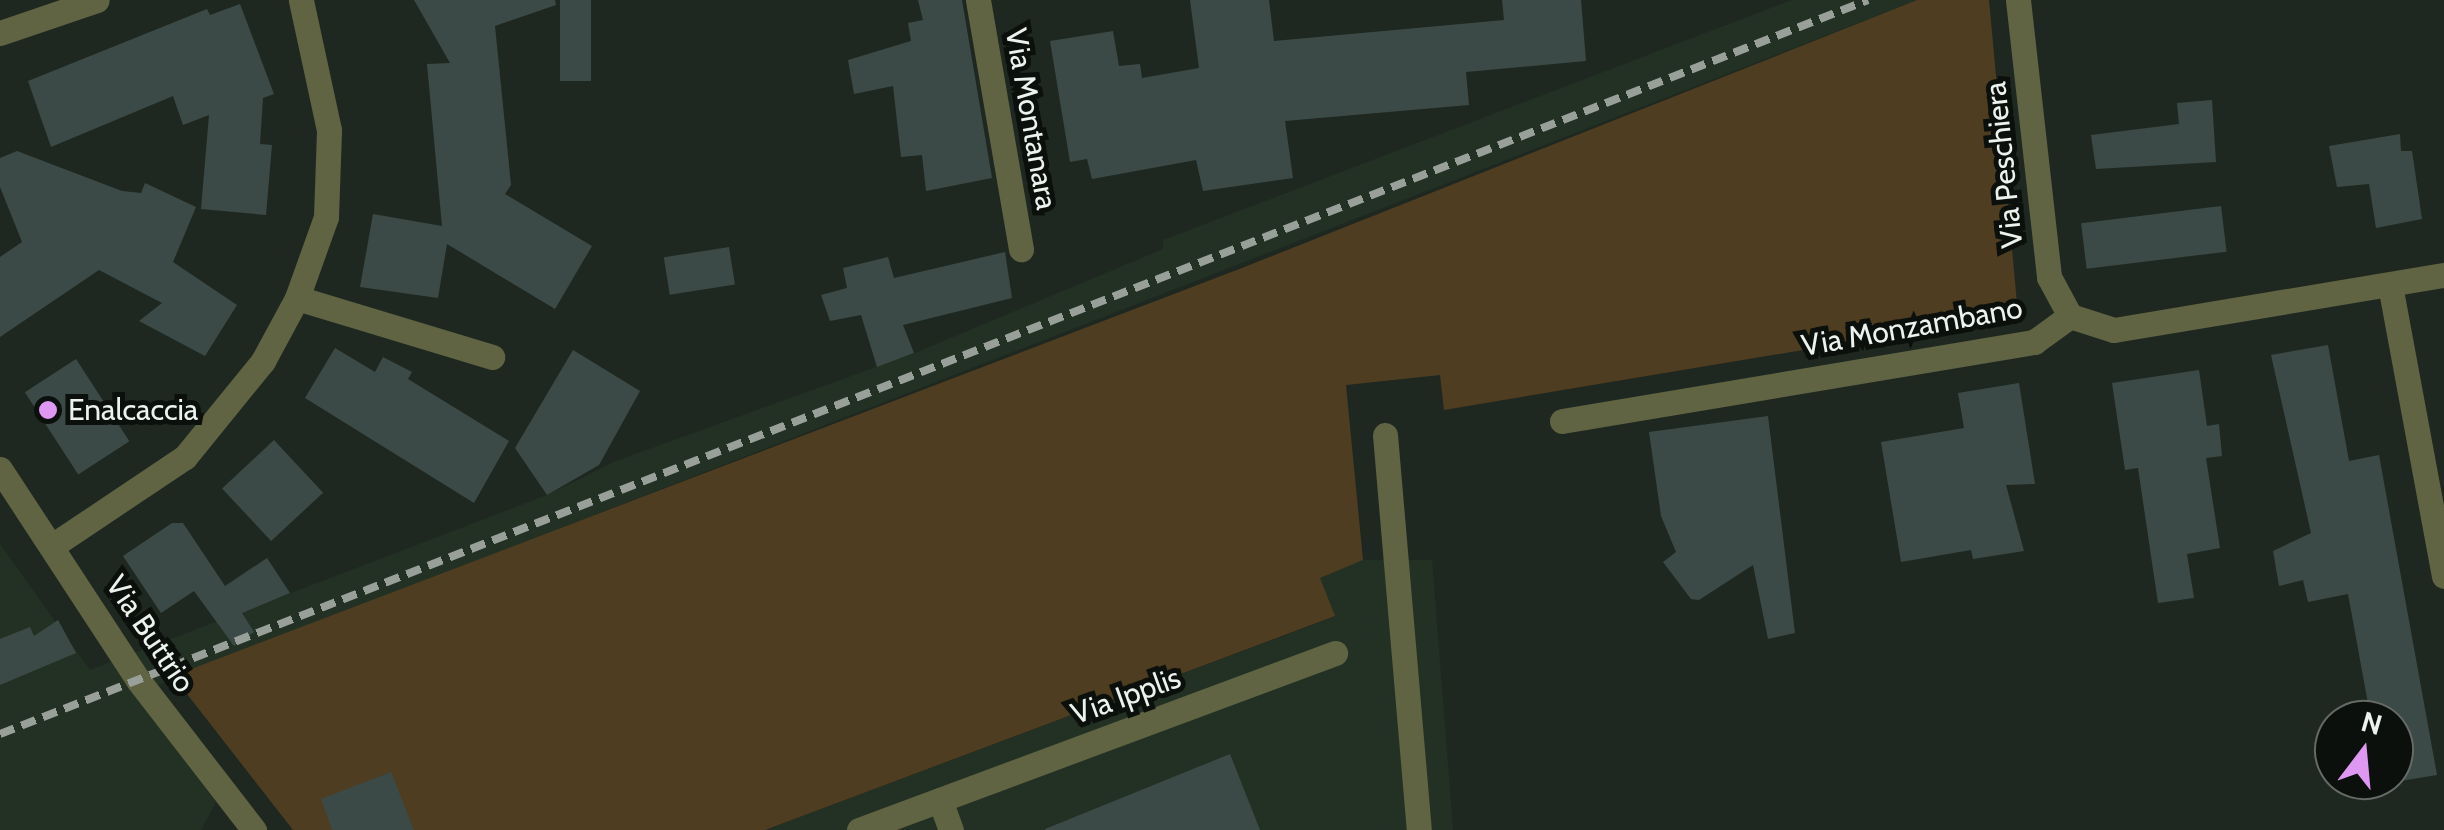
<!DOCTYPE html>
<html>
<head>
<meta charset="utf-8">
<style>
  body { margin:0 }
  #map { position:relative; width:2444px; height:830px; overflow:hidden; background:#1f2820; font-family:Cabin,sans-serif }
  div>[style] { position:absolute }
  .built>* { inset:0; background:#233124 }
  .green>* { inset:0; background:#4e3d21 }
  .building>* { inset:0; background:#3b4a47; transform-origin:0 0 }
  .minor>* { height:25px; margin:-12.5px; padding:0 12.5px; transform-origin:12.5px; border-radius:12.5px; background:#606443 }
  .tertiary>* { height:25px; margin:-12.5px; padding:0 12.5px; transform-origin:12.5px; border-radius:12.5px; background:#606443 }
  .rail>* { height:8px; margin-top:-4px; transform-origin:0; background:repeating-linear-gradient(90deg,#98a099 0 15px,transparent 0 23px) }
  .dots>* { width:28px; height:28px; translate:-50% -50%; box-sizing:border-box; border:5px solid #0c100c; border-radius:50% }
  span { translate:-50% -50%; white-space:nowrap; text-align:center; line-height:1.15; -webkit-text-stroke:10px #0c100c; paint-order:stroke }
  .street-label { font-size:30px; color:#ecf2ed }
  .poi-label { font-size:30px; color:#ecf2ed }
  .left { translate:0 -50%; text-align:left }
  .north { position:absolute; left:2314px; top:700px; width:100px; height:100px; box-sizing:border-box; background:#0c100c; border:2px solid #666a66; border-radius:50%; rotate:16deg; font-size:28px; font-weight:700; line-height:40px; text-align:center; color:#ecf2ed }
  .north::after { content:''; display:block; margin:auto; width:35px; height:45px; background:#de98f2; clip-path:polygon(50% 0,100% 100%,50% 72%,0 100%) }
</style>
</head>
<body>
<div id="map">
  <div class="built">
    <div style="clip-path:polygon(1792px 0,1917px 0,135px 694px,216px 802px,201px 830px,0 830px,0 544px,90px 670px,547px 495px,616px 461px,915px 353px,1163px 249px,1163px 240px)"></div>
    <div style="clip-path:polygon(1363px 560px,1432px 560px,1453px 830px,765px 830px,1334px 617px,1319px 578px)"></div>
  </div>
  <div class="green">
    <div style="clip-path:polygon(1917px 0,1989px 0,2018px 314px,1444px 410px,1440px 375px,1346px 385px,1363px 560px,1320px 578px,1335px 616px,765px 830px,293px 830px,173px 676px,1242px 268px)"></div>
  </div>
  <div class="building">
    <div style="clip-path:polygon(414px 0,555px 0,556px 5px,495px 26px,511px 185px,505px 194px,592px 246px,555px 309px,447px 244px,438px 298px,360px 287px,373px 214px,442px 226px,427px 64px,450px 63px)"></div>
    <div style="left:560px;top:0;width:31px;height:81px"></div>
    <div style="clip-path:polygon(918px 0,962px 0,992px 178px,926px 191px,922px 155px,901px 157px,893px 86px,854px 94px,848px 60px,911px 41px,908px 23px,923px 20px)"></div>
    <div style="clip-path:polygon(1190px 0,1269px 0,1274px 41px,1504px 20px,1502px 0,1581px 0,1586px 61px,1466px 72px,1469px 105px,1285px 121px,1293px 178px,1203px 191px,1196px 160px,1092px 179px,1087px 159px,1070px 162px,1050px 41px,1113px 31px,1119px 66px,1140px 64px,1142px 78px,1199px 68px)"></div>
    <div style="clip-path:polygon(240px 4px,274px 94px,263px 98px,260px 144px,272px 145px,266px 215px,201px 209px,209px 115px,183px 125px,173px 96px,51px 147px,28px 81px,207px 9px,210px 15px)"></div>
    <div style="clip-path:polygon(2212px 100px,2216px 162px,2096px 169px,2091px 135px,2179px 124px,2177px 103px)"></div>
    <div style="clip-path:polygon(2400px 134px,2401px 151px,2412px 151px,2422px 219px,2376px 228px,2369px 184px,2337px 187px,2329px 146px)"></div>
    <div style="clip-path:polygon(17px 151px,122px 191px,141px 193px,145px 183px,196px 207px,173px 262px,237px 305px,205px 356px,139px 321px,162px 303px,99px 270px,0 337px,0 257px,22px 242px,0 187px,0 158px)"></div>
    <div style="left:2221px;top:206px;width:46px;height:141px;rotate:83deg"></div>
    <div style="left:729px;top:247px;width:38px;height:66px;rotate:81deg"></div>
    <div style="clip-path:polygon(1005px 252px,1012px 298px,903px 325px,914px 353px,877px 367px,861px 315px,830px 321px,821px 295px,847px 288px,843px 268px,888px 257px,894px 278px)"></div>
    <div style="clip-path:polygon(2328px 345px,2349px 461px,2379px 455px,2437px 775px,2394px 782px,2394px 720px,2371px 720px,2348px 594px,2308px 602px,2303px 580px,2279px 586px,2273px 551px,2311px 533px,2271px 355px)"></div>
    <div style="clip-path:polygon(335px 348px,375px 372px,383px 357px,412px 372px,408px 379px,509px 441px,474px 503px,305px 398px)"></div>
    <div style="clip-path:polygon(573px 350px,640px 391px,599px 465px,547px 495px,515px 448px)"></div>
    <div style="left:76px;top:359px;width:98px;height:61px;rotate:57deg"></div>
    <div style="clip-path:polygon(2199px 370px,2207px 426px,2219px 424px,2222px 456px,2206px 458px,2220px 548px,2187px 554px,2194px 598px,2158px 603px,2138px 468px,2125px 470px,2112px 383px)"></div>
    <div style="clip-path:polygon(2019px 383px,2035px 484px,2006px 485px,2024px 551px,1973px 559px,1971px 550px,1901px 562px,1881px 442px,1964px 428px,1958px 393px)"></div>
    <div style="clip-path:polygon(1768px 416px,1795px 633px,1768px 639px,1753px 565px,1699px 600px,1691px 599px,1663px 562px,1676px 552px,1661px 516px,1649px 432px)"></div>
    <div style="left:274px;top:440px;width:72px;height:71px;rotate:47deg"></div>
    <div style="clip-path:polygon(172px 523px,183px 523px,225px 586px,267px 558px,290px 593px,242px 613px,254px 632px,234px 646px,194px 591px,161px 613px,123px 556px)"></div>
    <div style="clip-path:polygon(58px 620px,76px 653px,0 685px,0 639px,30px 627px,34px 636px)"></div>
    <div style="clip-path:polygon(1230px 754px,1260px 830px,1045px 830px,1045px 829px)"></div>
    <div style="clip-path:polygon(391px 772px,414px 830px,332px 830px,321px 799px)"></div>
  </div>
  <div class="minor">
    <div style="left:978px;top:0;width:253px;rotate:80.2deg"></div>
    <div style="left:2018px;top:0;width:279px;rotate:83.6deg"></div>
    <div style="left:2049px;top:277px;width:44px;rotate:61.7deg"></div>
    <div style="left:2070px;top:316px;width:46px;rotate:17.7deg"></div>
    <div style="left:2114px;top:330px;width:335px;rotate:-9.5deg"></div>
    <div style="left:0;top:33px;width:102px;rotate:-18.8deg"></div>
    <div style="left:2390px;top:285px;width:296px;rotate:79.5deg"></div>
    <div style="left:297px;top:298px;width:204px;rotate:16.8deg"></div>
    <div style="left:1562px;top:421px;width:479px;rotate:-9.5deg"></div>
    <div style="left:2034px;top:342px;width:44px;rotate:-35.8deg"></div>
    <div style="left:1385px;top:435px;width:396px;rotate:85.1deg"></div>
    <div style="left:52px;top:546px;width:160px;rotate:-33.8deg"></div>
    <div style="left:185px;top:457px;width:124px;rotate:-50.9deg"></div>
    <div style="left:263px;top:361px;width:72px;rotate:-61.6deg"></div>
    <div style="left:297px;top:298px;width:86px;rotate:-70.3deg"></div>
    <div style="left:326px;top:217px;width:87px;rotate:-88deg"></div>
    <div style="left:329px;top:130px;width:133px;rotate:-102.2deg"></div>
    <div style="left:940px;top:800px;width:32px;rotate:70deg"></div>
    <div style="left:859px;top:830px;width:508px;rotate:-20.4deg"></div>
  </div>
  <div class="tertiary">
    <div style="left:0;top:469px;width:252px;rotate:56.8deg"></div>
    <div style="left:138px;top:680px;width:190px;rotate:52.3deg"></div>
  </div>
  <div class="rail">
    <div style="left:0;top:734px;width:2007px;rotate:-21.45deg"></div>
  </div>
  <div class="dots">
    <div style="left:48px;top:410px;background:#de98f2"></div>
  </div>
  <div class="street-label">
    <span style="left:1031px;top:119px;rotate:80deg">Via Montanara</span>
    <span style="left:2004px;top:165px;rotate:-96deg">Via Peschiera</span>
    <span style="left:1912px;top:327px;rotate:-10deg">Via Monzambano</span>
    <span style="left:150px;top:634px;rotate:56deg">Via Buttrio</span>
    <span style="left:1126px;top:696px;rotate:-20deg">Via Ipplis</span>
  </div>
  <div class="poi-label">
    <span class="left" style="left:68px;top:410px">Enalcaccia</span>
  </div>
  <div class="north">N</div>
</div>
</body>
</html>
